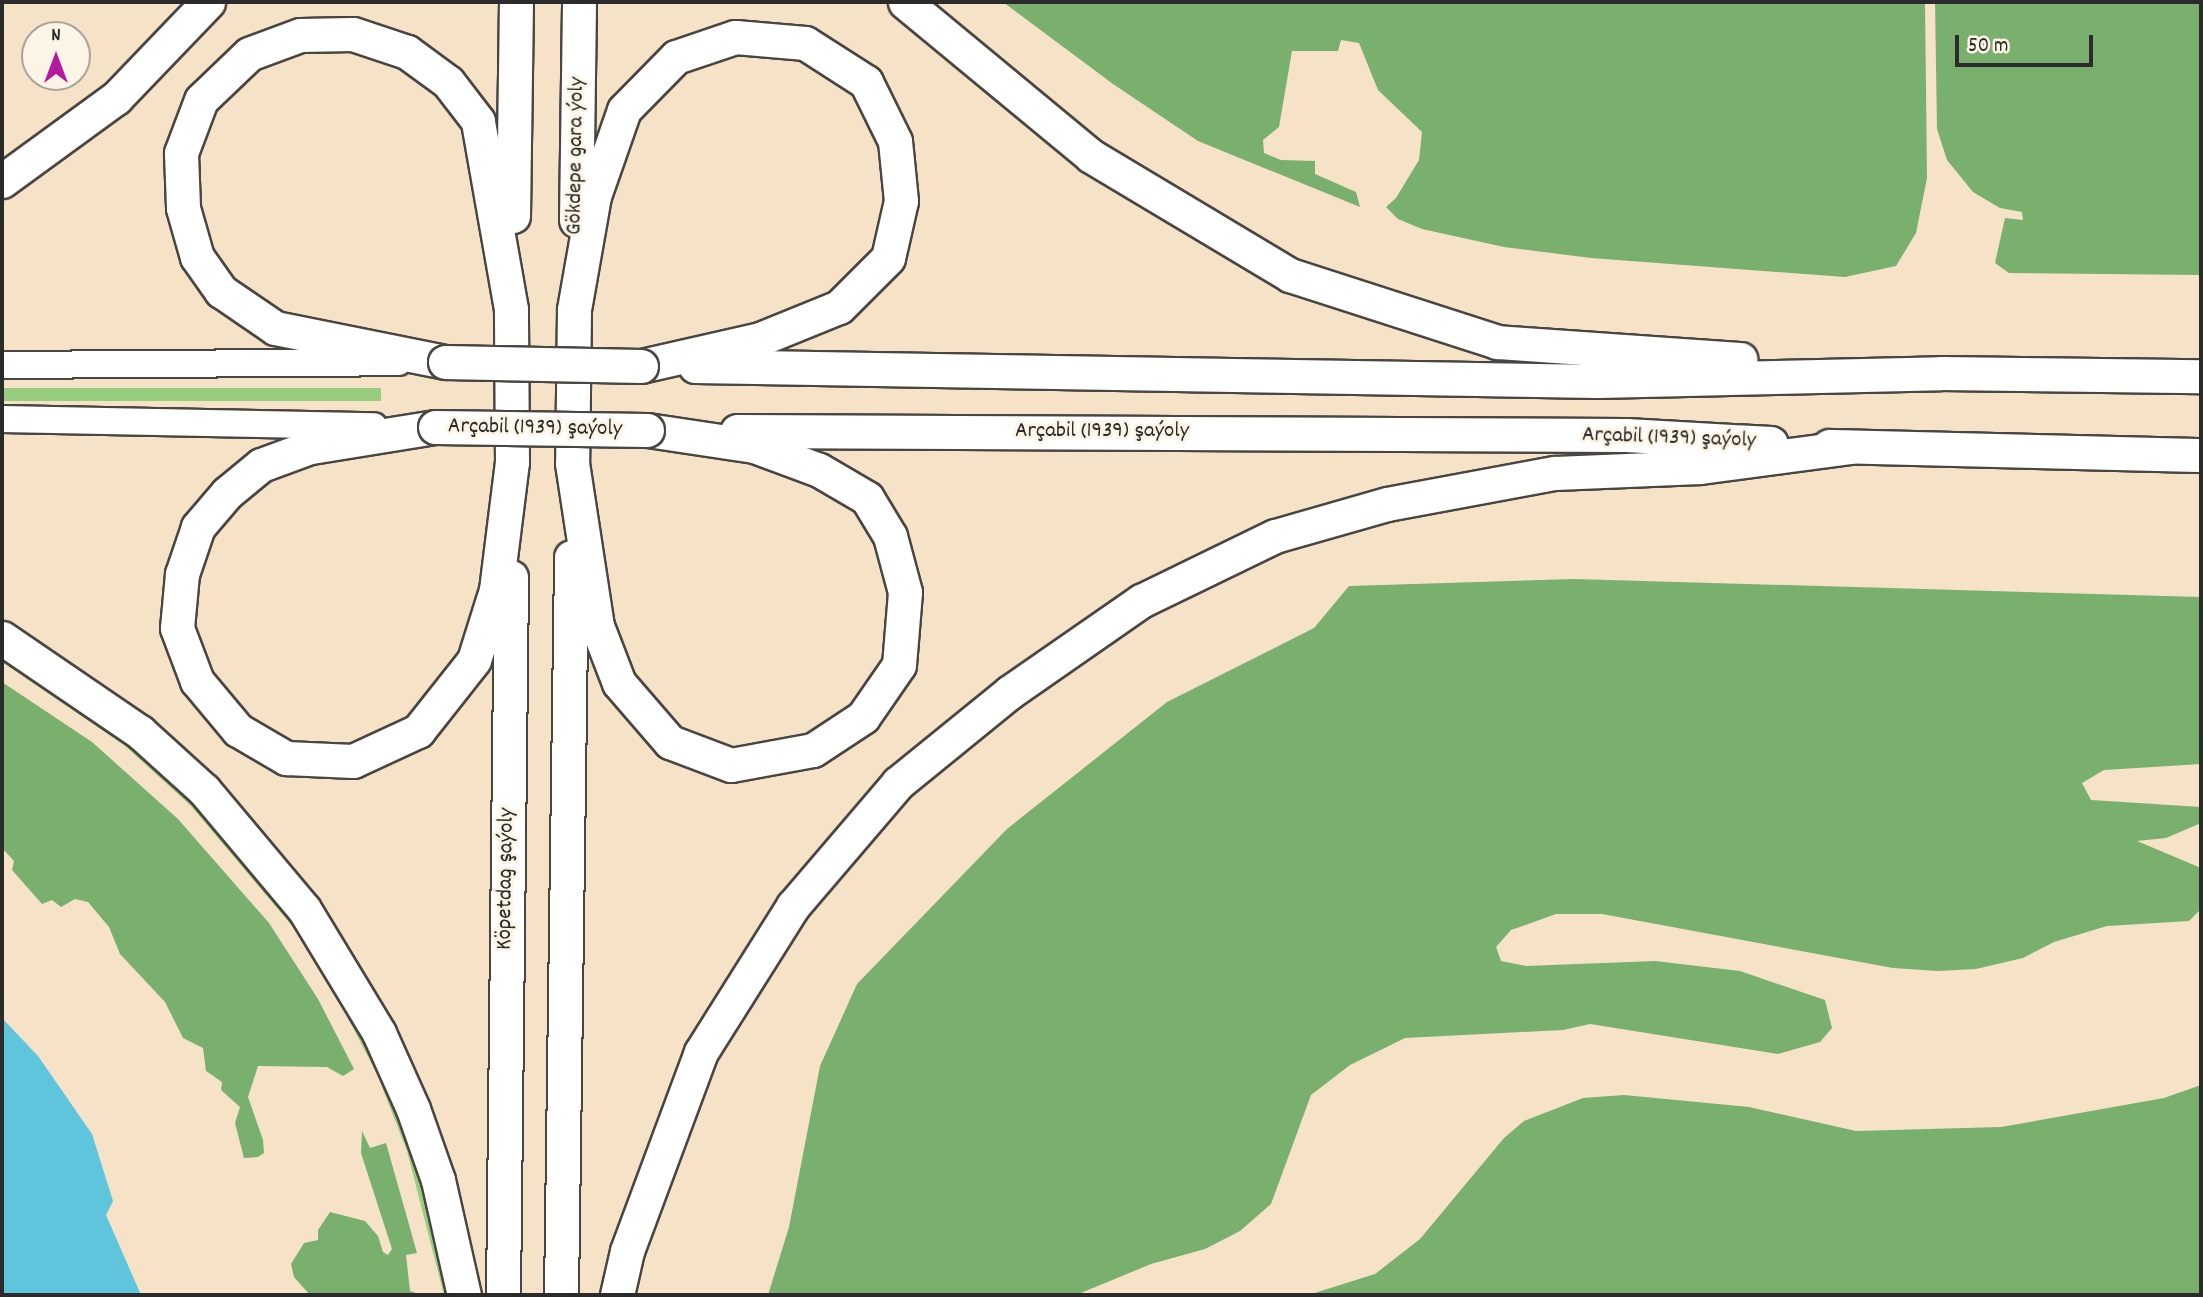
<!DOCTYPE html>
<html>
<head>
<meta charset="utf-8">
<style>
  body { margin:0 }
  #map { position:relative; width:2203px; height:1297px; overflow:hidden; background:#f6e2c6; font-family:Dekko,sans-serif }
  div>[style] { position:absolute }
  .green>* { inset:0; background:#97cd7f; transform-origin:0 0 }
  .forest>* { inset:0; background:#79b06e }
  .water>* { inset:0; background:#5fc5dc }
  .roads { filter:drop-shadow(2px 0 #494642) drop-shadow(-2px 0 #494642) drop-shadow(0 2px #494642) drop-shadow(0 -2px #494642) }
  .minor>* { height:26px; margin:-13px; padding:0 13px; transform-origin:13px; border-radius:13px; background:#fff }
  .major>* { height:33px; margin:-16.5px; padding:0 16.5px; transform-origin:16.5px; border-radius:16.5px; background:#fff }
  .bridges { filter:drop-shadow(2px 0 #494642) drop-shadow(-2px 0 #494642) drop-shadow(0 2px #494642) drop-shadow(0 -2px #494642) }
  .major-bridge>* { height:33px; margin:-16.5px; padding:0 16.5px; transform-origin:16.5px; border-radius:16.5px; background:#fff }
  span { translate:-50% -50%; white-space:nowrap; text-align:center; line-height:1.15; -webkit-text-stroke:6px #fcf5e5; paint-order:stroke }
  .street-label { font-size:23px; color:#2b2b2b }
  .frame { position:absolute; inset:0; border:4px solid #2b2b2b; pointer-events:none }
  .north { position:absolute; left:21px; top:21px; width:70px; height:70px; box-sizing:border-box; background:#fcf5e5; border:2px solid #a8a49b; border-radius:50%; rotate:0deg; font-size:19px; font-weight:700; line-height:28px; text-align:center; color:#2b2b2b }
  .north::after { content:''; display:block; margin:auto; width:24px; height:32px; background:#b5179e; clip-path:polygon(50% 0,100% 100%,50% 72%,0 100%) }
  .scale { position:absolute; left:1955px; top:35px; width:138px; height:32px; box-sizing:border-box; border:4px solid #2b2b2b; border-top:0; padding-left:9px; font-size:21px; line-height:24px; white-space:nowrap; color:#2b2b2b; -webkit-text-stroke:5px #fcf5e5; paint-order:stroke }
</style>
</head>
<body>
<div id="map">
  <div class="green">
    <div style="left:2px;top:388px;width:379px;height:13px"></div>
    <div style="clip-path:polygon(2px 652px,60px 687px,197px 801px,248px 858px,344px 995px,414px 1149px,453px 1295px,444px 1295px,407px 1151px,377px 1074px,338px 999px,293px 927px,191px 806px,124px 745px,2px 662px)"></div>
  </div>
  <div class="forest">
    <div style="clip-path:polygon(1003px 2px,1925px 2px,1927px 178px,1916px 233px,1896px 266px,1845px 277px,1591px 258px,1504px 247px,1422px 229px,1398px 219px,1386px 207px,1396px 198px,1419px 160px,1422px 132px,1378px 90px,1359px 43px,1341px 40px,1338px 51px,1292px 51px,1279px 127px,1263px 140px,1264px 153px,1281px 160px,1315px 161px,1315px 174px,1356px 192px,1360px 207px,1198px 141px,1113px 84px)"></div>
    <div style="clip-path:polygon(1935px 2px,2201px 2px,2201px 275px,2009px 273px,1995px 263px,2005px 218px,2023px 220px,2022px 212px,2000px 208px,1973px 192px,1947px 160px,1937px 129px)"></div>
    <div style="clip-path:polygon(1574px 579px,2201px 597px,2201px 764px,2104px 770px,2082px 783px,2091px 800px,2201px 807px,2201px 823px,2166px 838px,2137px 841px,2201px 868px,2201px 909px,2189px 921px,2107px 926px,2054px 942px,2023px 958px,1976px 969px,1938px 971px,1893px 968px,1602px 914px,1556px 914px,1511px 930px,1496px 947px,1501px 961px,1526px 966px,1655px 961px,1740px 971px,1825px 1000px,1832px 1028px,1820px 1042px,1778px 1054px,1590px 1024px,1563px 1030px,1405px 1038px,1350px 1065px,1311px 1095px,1271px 1204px,1240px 1231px,1205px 1249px,1151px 1264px,1076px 1295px,768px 1295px,789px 1227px,820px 1066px,857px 984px,1007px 829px,1167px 702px,1314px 628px,1349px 586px)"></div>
    <div style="clip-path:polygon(2px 682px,92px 742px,178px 819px,269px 923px,318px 999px,354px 1069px,343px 1076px,327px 1067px,258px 1066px,248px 1097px,263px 1140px,264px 1153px,258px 1157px,244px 1158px,235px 1123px,240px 1107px,221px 1090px,222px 1082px,206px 1071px,203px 1048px,183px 1038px,165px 1002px,120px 954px,109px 927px,88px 902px,75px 899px,61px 907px,52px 900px,42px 904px,12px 870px,14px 861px,2px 848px)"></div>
    <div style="clip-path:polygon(2201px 1085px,2201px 1295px,1308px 1295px,1375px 1274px,1420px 1239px,1504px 1138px,1524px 1121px,1583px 1098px,1624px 1095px,1749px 1107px,1856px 1131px,2001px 1127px,2164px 1098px)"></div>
    <div style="clip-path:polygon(362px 1131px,370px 1148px,386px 1143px,417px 1253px,406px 1255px,410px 1291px,422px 1295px,310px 1295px,294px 1277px,291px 1264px,304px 1243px,318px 1240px,318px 1230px,330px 1212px,365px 1221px,378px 1236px,383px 1252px,388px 1255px,392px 1249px,361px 1153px)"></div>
  </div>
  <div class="water">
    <div style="clip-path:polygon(2px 1018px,38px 1056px,92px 1134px,113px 1201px,106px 1215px,141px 1295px,2px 1295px)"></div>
  </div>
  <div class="roads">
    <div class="minor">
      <div style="left:2px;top:365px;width:396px;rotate:-0.4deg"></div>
      <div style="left:2px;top:419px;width:372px;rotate:1.1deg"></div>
    </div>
    <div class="major">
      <div style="left:905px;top:2px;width:241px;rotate:39.6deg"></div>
      <div style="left:1091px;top:156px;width:232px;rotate:30.9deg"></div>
      <div style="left:1290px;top:275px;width:218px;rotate:17.9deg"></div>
      <div style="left:1497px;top:342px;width:244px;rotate:4deg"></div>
      <div style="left:2px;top:181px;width:141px;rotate:-36.1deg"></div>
      <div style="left:116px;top:98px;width:133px;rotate:-46.2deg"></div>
      <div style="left:513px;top:216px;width:214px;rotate:-89.2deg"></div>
      <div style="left:576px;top:220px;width:218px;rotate:-89.2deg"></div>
      <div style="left:641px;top:366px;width:122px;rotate:-12.8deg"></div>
      <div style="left:760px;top:339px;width:85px;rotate:-22.1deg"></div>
      <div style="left:839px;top:307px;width:69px;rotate:-45deg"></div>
      <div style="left:888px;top:258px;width:58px;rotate:-77.2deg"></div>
      <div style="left:901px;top:201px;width:60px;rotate:-95.7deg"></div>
      <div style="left:895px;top:141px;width:66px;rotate:-116.2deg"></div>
      <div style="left:866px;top:82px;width:72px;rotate:-147.4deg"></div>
      <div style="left:805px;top:43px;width:70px;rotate:-175.1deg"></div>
      <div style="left:735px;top:37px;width:62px;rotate:161.3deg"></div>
      <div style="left:676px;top:57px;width:74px;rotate:134.5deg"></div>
      <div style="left:624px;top:110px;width:91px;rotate:109.2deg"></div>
      <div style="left:594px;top:196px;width:116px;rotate:100deg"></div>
      <div style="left:574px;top:310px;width:153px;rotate:90.7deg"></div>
      <div style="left:572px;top:463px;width:165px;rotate:81.3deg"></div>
      <div style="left:597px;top:626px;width:61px;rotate:68.9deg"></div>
      <div style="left:619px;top:683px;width:78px;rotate:49.2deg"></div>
      <div style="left:670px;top:742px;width:65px;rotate:20.7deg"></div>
      <div style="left:731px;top:765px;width:83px;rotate:-10.4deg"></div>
      <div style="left:813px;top:750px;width:60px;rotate:-33.4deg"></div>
      <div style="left:863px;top:717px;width:63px;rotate:-55.3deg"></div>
      <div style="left:899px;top:665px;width:73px;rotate:-85.3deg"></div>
      <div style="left:905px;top:592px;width:58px;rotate:-105deg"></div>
      <div style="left:890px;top:536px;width:44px;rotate:-121.2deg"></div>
      <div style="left:867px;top:498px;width:56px;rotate:-149.7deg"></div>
      <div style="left:819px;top:470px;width:69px;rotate:-159.7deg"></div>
      <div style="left:754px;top:446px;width:108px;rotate:-171.5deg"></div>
      <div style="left:695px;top:366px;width:902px;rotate:0.95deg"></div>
      <div style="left:1597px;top:381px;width:344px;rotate:-1.3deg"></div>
      <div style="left:1941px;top:373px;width:260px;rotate:0.7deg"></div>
      <div style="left:435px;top:427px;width:127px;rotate:170.9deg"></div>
      <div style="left:310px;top:447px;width:52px;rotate:159.8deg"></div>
      <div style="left:261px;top:465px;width:44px;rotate:140.5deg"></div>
      <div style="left:227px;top:493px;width:45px;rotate:130.5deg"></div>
      <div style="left:198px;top:527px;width:50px;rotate:108.8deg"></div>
      <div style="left:182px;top:574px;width:54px;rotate:95.3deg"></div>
      <div style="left:177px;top:628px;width:57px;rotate:69.3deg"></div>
      <div style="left:197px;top:681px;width:64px;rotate:50.1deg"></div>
      <div style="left:238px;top:730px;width:56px;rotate:30.3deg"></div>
      <div style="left:286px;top:758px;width:67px;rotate:2.6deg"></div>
      <div style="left:353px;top:761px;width:72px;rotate:-24.8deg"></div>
      <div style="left:418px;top:731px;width:90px;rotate:-51.7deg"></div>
      <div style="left:474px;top:660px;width:73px;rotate:-72.6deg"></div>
      <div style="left:496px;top:590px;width:129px;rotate:-82.9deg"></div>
      <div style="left:512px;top:462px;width:153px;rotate:-90.4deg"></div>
      <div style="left:511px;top:309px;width:191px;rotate:-100deg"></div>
      <div style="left:478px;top:121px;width:49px;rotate:-127.6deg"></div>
      <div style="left:448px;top:82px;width:51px;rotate:-143.8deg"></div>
      <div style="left:407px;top:52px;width:57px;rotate:-161.6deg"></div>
      <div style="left:353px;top:34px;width:53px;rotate:178.9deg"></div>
      <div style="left:300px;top:35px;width:54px;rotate:159.6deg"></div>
      <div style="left:249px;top:54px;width:66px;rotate:136.2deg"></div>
      <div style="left:201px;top:100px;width:57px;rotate:110.7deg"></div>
      <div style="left:181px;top:153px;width:55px;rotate:87.9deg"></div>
      <div style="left:183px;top:208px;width:51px;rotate:74.1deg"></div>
      <div style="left:197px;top:257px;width:42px;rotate:54.8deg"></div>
      <div style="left:221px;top:291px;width:65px;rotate:34.4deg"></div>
      <div style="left:275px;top:328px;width:173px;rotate:11.3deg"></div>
      <div style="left:737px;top:431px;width:889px;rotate:0.26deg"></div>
      <div style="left:1626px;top:435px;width:145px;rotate:3.2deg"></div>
      <div style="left:1829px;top:446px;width:372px;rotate:1.4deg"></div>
      <div style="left:2px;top:638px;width:167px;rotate:34.3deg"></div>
      <div style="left:140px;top:732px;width:86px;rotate:42.2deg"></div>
      <div style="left:204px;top:790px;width:155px;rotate:50deg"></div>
      <div style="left:304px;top:909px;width:145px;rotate:58.8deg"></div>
      <div style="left:379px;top:1033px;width:83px;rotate:65.9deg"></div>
      <div style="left:413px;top:1109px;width:75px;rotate:70.6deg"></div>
      <div style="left:438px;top:1180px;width:118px;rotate:77.3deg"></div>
      <div style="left:503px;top:1295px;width:718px;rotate:-89.36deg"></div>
      <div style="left:561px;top:1295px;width:738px;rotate:-89.22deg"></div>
      <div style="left:617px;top:1295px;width:45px;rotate:-77.2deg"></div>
      <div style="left:627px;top:1251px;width:212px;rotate:-69.6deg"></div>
      <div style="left:701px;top:1052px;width:173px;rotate:-57.8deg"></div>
      <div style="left:793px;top:906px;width:162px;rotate:-49.5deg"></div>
      <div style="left:898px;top:783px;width:144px;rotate:-39.1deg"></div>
      <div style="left:1010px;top:692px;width:160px;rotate:-34.8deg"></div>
      <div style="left:1141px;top:601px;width:149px;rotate:-25.9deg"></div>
      <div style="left:1275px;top:536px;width:116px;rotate:-15.9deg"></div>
      <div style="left:1387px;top:504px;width:171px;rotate:-10.5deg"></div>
      <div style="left:1555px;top:473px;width:145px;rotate:-2.4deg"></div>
      <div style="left:1700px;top:467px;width:151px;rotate:-7.6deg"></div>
    </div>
  </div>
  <div class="bridges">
    <div class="major-bridge">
      <div style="left:445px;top:362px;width:196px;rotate:1.2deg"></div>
      <div style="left:435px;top:427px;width:212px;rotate:0.8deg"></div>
    </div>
  </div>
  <div class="street-label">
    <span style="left:577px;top:156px;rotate:-89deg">Gökdepe gara ýoly</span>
    <span style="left:535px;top:429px;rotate:1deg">Arçabil (1939) şaýoly</span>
    <span style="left:1102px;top:432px">Arçabil (1939) şaýoly</span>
    <span style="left:1669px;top:439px;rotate:2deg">Arçabil (1939) şaýoly</span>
    <span style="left:507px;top:879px;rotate:-89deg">Köpetdag şaýoly</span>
  </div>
  <div class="frame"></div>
  <div class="north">N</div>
  <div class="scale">50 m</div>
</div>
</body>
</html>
